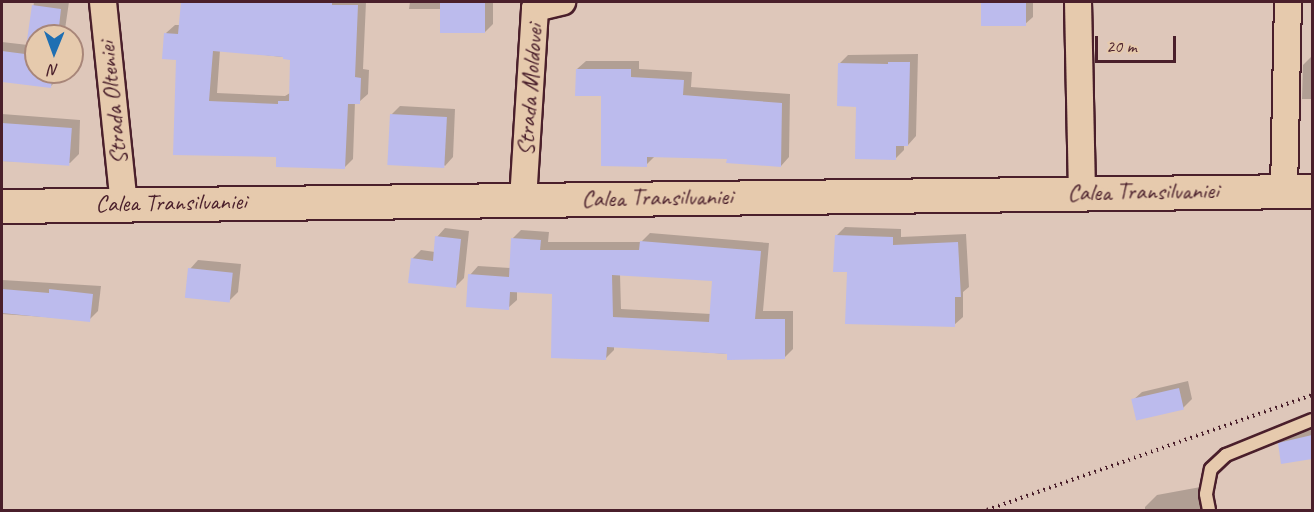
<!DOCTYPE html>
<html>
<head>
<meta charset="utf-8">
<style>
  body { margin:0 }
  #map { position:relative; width:1314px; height:512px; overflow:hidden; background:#dec7ba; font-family:Caveat,sans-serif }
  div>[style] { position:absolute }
  .shadow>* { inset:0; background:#0003 }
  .building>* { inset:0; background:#bcbbed; transform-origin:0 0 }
  .path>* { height:4px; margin-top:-2px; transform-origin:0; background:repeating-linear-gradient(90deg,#4a1f2b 0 1.5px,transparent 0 6px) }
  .roads { filter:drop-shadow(2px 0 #4a1f2b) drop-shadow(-2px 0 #4a1f2b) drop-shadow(0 2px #4a1f2b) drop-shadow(0 -2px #4a1f2b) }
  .service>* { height:12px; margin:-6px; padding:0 6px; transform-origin:6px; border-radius:6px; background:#e6caad }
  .minor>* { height:26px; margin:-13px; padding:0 13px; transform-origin:13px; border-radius:13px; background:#e6caad }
  .trunk>* { height:33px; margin:-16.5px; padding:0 16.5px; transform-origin:16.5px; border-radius:16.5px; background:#e6caad }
  span { translate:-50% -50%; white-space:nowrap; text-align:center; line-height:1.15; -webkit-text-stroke:5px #e6caad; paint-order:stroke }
  .street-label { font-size:24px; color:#4a1f2b }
  .frame { position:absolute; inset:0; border:3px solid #4a1f2b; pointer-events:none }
  .north { position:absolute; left:24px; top:24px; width:60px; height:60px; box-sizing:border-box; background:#e6caad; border:2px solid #a88679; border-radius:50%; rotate:181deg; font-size:16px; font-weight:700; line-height:24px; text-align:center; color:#4a1f2b }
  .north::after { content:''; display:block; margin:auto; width:21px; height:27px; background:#1f6fb2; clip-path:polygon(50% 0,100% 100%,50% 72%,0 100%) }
  .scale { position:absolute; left:1095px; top:36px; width:81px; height:27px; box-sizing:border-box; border:3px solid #4a1f2b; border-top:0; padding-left:8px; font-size:18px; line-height:21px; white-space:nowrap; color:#4a1f2b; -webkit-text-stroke:4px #e6caad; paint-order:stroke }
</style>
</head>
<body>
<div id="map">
  <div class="shadow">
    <div style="clip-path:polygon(34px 2px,69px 2px,64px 36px,36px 36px,36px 72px,60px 72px,59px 78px,50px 87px,2px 81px,2px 42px,28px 45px)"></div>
    <div style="clip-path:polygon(evenodd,182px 2px,366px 2px,363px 69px,369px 70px,368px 94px,359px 102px,355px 102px,353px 159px,345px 167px,277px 155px,175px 154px,177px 58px,166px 33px,175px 25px,181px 25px,182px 2px,220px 50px,291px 58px,290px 93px,285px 96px,217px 93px,220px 50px)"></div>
    <div style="clip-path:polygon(410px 2px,493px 2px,493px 24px,484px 33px,441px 9px,409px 9px)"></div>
    <div style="clip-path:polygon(983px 2px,1033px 2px,1033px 17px,1024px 25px,982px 25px)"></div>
    <div style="clip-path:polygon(918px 54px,916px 136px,908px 145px,904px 145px,904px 150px,895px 159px,857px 105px,839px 64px,848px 55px)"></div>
    <div style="clip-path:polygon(1312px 56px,1312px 99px,1302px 99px,1303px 65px)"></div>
    <div style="clip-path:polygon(586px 61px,639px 61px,639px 69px,692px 72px,691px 87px,790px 94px,789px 157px,781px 166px,728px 157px,655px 156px,646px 165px,602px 95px,577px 69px)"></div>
    <div style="clip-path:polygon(400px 106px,455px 109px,453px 157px,445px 166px,391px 115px)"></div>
    <div style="clip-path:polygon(2px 114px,80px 120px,79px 154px,70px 163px,2px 161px)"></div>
    <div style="clip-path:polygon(845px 227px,901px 229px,901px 237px,966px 234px,969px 287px,963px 292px,963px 317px,954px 325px,848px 271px,836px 236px)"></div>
    <div style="clip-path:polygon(445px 228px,469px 231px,464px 278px,455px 287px,412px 259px,421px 250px,435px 252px,437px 237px)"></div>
    <div style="clip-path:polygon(evenodd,521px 230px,549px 232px,548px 242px,641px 242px,650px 233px,769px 243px,763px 311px,793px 311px,793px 349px,784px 358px,614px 346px,614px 350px,606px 358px,554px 293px,517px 291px,517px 300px,508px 308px,470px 275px,478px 266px,511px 268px,513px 238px,521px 230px,620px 274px,713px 280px,711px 314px,621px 309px,620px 274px)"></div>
    <div style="clip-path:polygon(198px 260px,241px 264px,238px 292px,230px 300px,190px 269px)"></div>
    <div style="clip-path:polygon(2px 280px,101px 286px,98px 311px,89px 320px,2px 314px)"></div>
    <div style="clip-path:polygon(1188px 381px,1192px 399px,1183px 408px,1133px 400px,1142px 392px)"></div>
    <div style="clip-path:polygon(1312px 430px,1312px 458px,1282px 463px,1279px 443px,1288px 435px)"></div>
    <div style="clip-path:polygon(1206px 486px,1211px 510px,1145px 510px,1145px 507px,1157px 495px)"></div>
  </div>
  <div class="building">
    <div style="clip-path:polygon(evenodd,181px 2px,332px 2px,332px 5px,358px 5px,355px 77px,361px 78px,360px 104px,348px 104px,345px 169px,276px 167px,276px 157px,173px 155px,176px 60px,162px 59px,164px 33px,178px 34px,181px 2px,213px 51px,283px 57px,283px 59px,290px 60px,289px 101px,278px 101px,278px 104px,209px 101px,213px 51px)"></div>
    <div style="left:440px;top:2px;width:45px;height:31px"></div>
    <div style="left:981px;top:2px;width:45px;height:24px"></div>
    <div style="clip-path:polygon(32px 5px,61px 9px,58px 36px,36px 36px,36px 72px,53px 72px,51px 88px,2px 82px,2px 51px,25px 54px)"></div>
    <div style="clip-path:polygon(888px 62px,910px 62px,908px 146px,896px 146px,896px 160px,855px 159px,856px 107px,837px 106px,838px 63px,888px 64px)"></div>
    <div style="clip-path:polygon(576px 69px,631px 69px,631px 77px,684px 80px,683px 95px,782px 103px,781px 167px,726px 163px,727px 159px,647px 157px,647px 167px,601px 166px,601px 96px,575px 96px)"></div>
    <div style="left:390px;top:114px;width:57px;height:51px;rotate:3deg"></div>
    <div style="left:2px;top:123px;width:70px;height:38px;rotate:4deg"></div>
    <div style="clip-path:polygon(835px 235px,893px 237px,893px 245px,958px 242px,961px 297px,955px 297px,955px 327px,845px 324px,847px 272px,833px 272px)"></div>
    <div style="clip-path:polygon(435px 236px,461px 239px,456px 288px,408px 283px,411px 258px,433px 261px)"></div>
    <div style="clip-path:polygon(evenodd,511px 238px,541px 240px,540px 250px,639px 250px,640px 241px,761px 251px,755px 319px,785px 319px,785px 359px,727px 360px,727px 354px,607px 347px,606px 360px,551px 358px,552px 294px,510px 292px,509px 310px,466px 307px,468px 274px,509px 277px,511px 238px,612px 275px,712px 281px,709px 322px,613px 317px,612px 275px)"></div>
    <div style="left:188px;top:268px;width:45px;height:30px;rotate:6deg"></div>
    <div style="clip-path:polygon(2px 289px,49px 293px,49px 289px,93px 294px,90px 322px,2px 313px)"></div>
    <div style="left:1179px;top:388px;width:22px;height:49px;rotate:77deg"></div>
    <div style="clip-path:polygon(1312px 435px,1312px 459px,1281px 464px,1278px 443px)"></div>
  </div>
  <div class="path">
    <div style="left:987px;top:510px;width:345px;rotate:-19.5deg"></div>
  </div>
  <div class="roads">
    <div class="service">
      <div style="left:1209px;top:510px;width:16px;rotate:-101deg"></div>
      <div style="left:1206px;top:494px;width:25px;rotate:-79deg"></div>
      <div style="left:1211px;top:469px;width:21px;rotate:-43deg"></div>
      <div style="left:1226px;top:455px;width:93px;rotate:-22.1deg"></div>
    </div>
    <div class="minor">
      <div style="left:103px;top:2px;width:203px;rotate:84.1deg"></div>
      <div style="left:1078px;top:2px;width:191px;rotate:88.8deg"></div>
      <div style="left:1284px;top:191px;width:189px;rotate:-88.8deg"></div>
      <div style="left:523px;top:200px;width:192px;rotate:-86.4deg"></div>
      <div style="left:535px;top:8px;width:28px;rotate:-13deg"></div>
    </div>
    <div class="trunk">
      <div style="left:2px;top:206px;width:1310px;rotate:-0.66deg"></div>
    </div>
  </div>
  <div class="street-label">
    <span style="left:530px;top:90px;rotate:-86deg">Strada Moldovei</span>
    <span style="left:113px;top:103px;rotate:-96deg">Strada Olteniei</span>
    <span style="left:1143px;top:192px;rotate:-1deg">Calea Transilvaniei</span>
    <span style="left:657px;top:198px;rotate:-1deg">Calea Transilvaniei</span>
    <span style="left:171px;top:203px;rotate:-1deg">Calea Transilvaniei</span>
  </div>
  <div class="frame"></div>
  <div class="north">N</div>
  <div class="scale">20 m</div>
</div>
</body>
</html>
